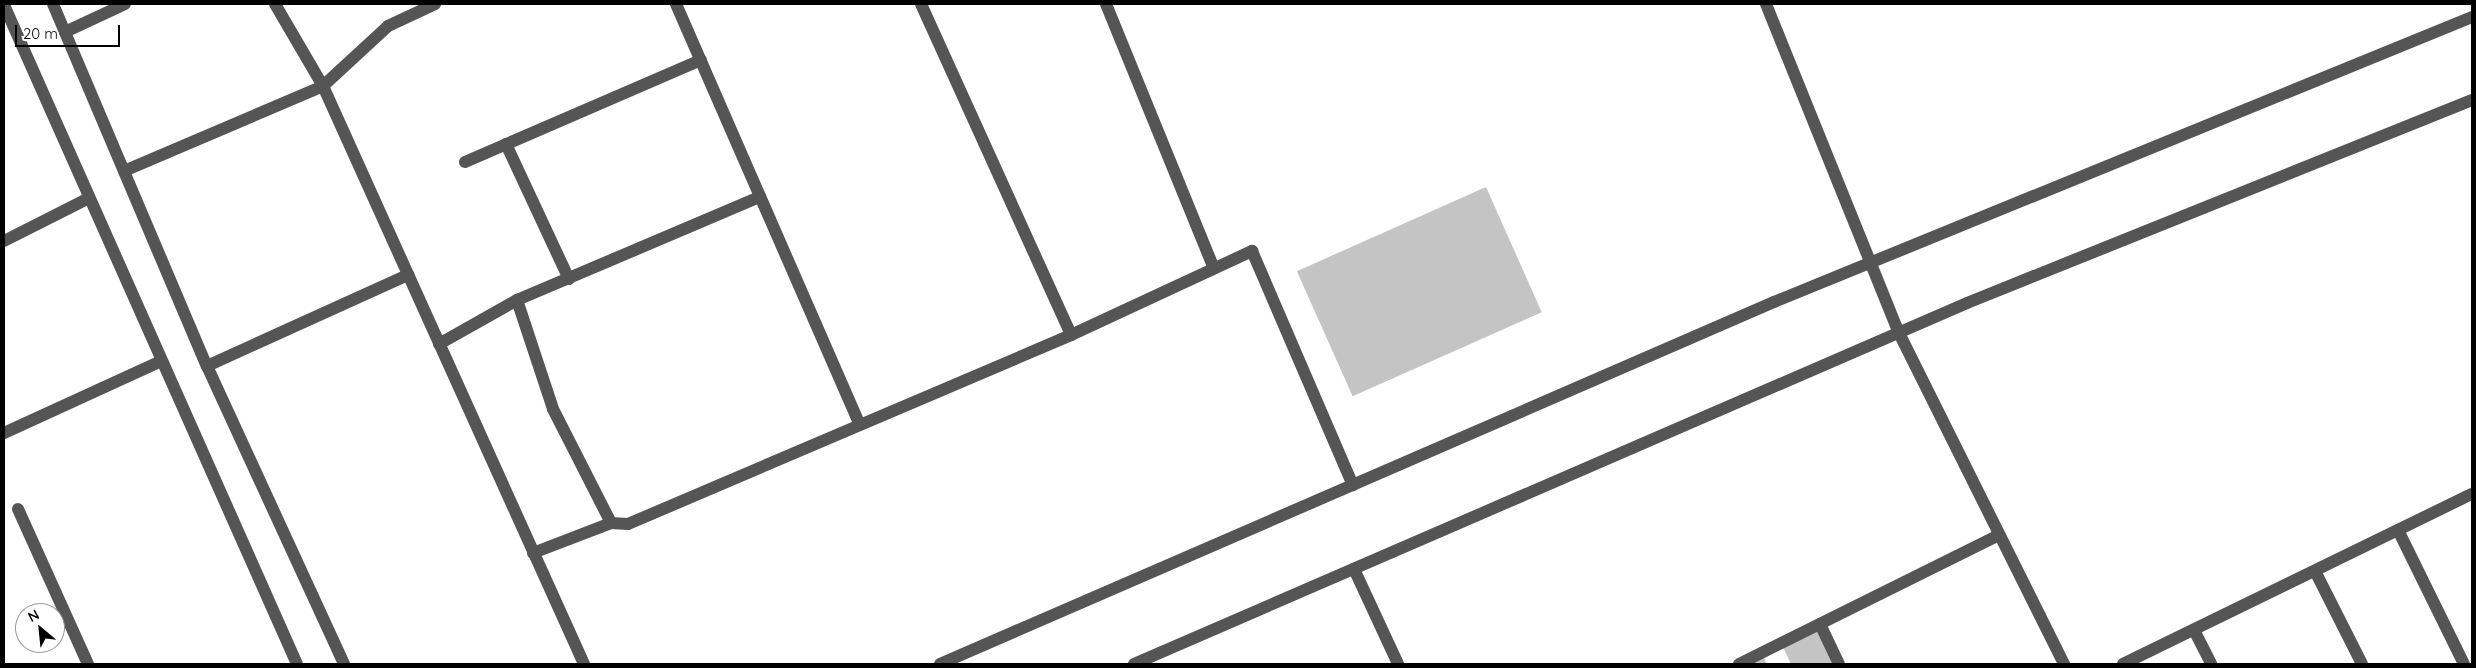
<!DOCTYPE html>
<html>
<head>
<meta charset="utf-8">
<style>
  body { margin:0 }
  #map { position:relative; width:2476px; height:668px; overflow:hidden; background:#fff; font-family:Quicksand,sans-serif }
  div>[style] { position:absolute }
  .building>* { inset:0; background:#c4c4c4; transform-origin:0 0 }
  .minor>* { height:12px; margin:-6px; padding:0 6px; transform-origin:6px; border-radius:6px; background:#555 }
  span { translate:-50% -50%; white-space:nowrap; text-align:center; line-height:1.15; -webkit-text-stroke:4px #fff; paint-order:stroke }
  .frame { position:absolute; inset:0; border:5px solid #000; pointer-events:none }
  .north { position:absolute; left:15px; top:603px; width:50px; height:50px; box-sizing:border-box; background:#fff; border:1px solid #999; border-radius:50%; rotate:332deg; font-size:14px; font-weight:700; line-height:20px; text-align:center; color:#000 }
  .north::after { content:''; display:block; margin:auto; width:18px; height:22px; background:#000; clip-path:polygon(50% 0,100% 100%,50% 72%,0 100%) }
  .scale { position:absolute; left:15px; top:25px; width:105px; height:22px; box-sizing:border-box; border:2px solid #000; border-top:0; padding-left:6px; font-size:15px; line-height:18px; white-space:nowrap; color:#000; -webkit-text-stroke:4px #fff; paint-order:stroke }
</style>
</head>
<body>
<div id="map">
  <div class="building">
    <div style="left:1486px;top:187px;width:137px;height:207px;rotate:66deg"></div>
    <div style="clip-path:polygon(1822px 618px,1835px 664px,1791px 664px,1779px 639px)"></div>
    <div style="clip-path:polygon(1760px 650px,1767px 664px,1731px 664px)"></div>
  </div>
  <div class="minor">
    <div style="left:53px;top:4px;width:393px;rotate:67deg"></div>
    <div style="left:207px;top:366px;width:328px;rotate:65.3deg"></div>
    <div style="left:275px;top:4px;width:95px;rotate:59.7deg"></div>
    <div style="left:323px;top:86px;width:88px;rotate:-42.7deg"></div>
    <div style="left:388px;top:26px;width:52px;rotate:-25.1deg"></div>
    <div style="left:676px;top:4px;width:459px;rotate:66.4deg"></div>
    <div style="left:921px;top:4px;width:363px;rotate:65.6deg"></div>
    <div style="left:1106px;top:4px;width:285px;rotate:67.8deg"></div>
    <div style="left:1766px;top:4px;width:355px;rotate:68deg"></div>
    <div style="left:1899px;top:333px;width:370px;rotate:63.5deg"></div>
    <div style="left:4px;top:5px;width:721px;rotate:66.03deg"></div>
    <div style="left:65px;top:32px;width:66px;rotate:-25deg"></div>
    <div style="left:506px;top:144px;width:149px;rotate:65deg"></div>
    <div style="left:465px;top:162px;width:257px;rotate:-23.4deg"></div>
    <div style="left:124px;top:171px;width:216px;rotate:-23.1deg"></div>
    <div style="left:323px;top:86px;width:634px;rotate:65.7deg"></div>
    <div style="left:4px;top:241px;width:95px;rotate:-26.8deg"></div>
    <div style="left:517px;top:300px;width:115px;rotate:71.7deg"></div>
    <div style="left:553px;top:409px;width:128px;rotate:63deg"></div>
    <div style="left:611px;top:523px;width:17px;rotate:3deg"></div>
    <div style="left:628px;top:524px;width:482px;rotate:-23.1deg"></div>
    <div style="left:1071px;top:335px;width:200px;rotate:-24.9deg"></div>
    <div style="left:1252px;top:251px;width:255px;rotate:66.7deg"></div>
    <div style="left:439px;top:344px;width:90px;rotate:-29.4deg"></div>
    <div style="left:517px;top:300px;width:264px;rotate:-23deg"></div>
    <div style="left:207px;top:366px;width:221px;rotate:-24.4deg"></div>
    <div style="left:4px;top:433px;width:173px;rotate:-24.6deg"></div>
    <div style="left:18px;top:509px;width:170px;rotate:65.7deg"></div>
    <div style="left:2398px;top:530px;width:149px;rotate:63.8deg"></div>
    <div style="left:533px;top:553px;width:84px;rotate:-21deg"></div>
    <div style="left:1354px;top:569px;width:105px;rotate:65.1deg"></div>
    <div style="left:2315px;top:571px;width:104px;rotate:63.2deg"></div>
    <div style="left:1820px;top:624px;width:44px;rotate:64.6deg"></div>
    <div style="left:2194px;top:630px;width:38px;rotate:63deg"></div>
    <div style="left:940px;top:664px;width:909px;rotate:-23.46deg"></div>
    <div style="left:1774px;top:302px;width:754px;rotate:-22.21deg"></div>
    <div style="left:1134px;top:664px;width:908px;rotate:-23.43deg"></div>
    <div style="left:1967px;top:303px;width:544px;rotate:-21.9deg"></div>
    <div style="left:1739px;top:664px;width:290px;rotate:-26.4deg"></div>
    <div style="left:2123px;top:664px;width:388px;rotate:-26deg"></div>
  </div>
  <div class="frame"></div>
  <div class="north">N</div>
  <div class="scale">20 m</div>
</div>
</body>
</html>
